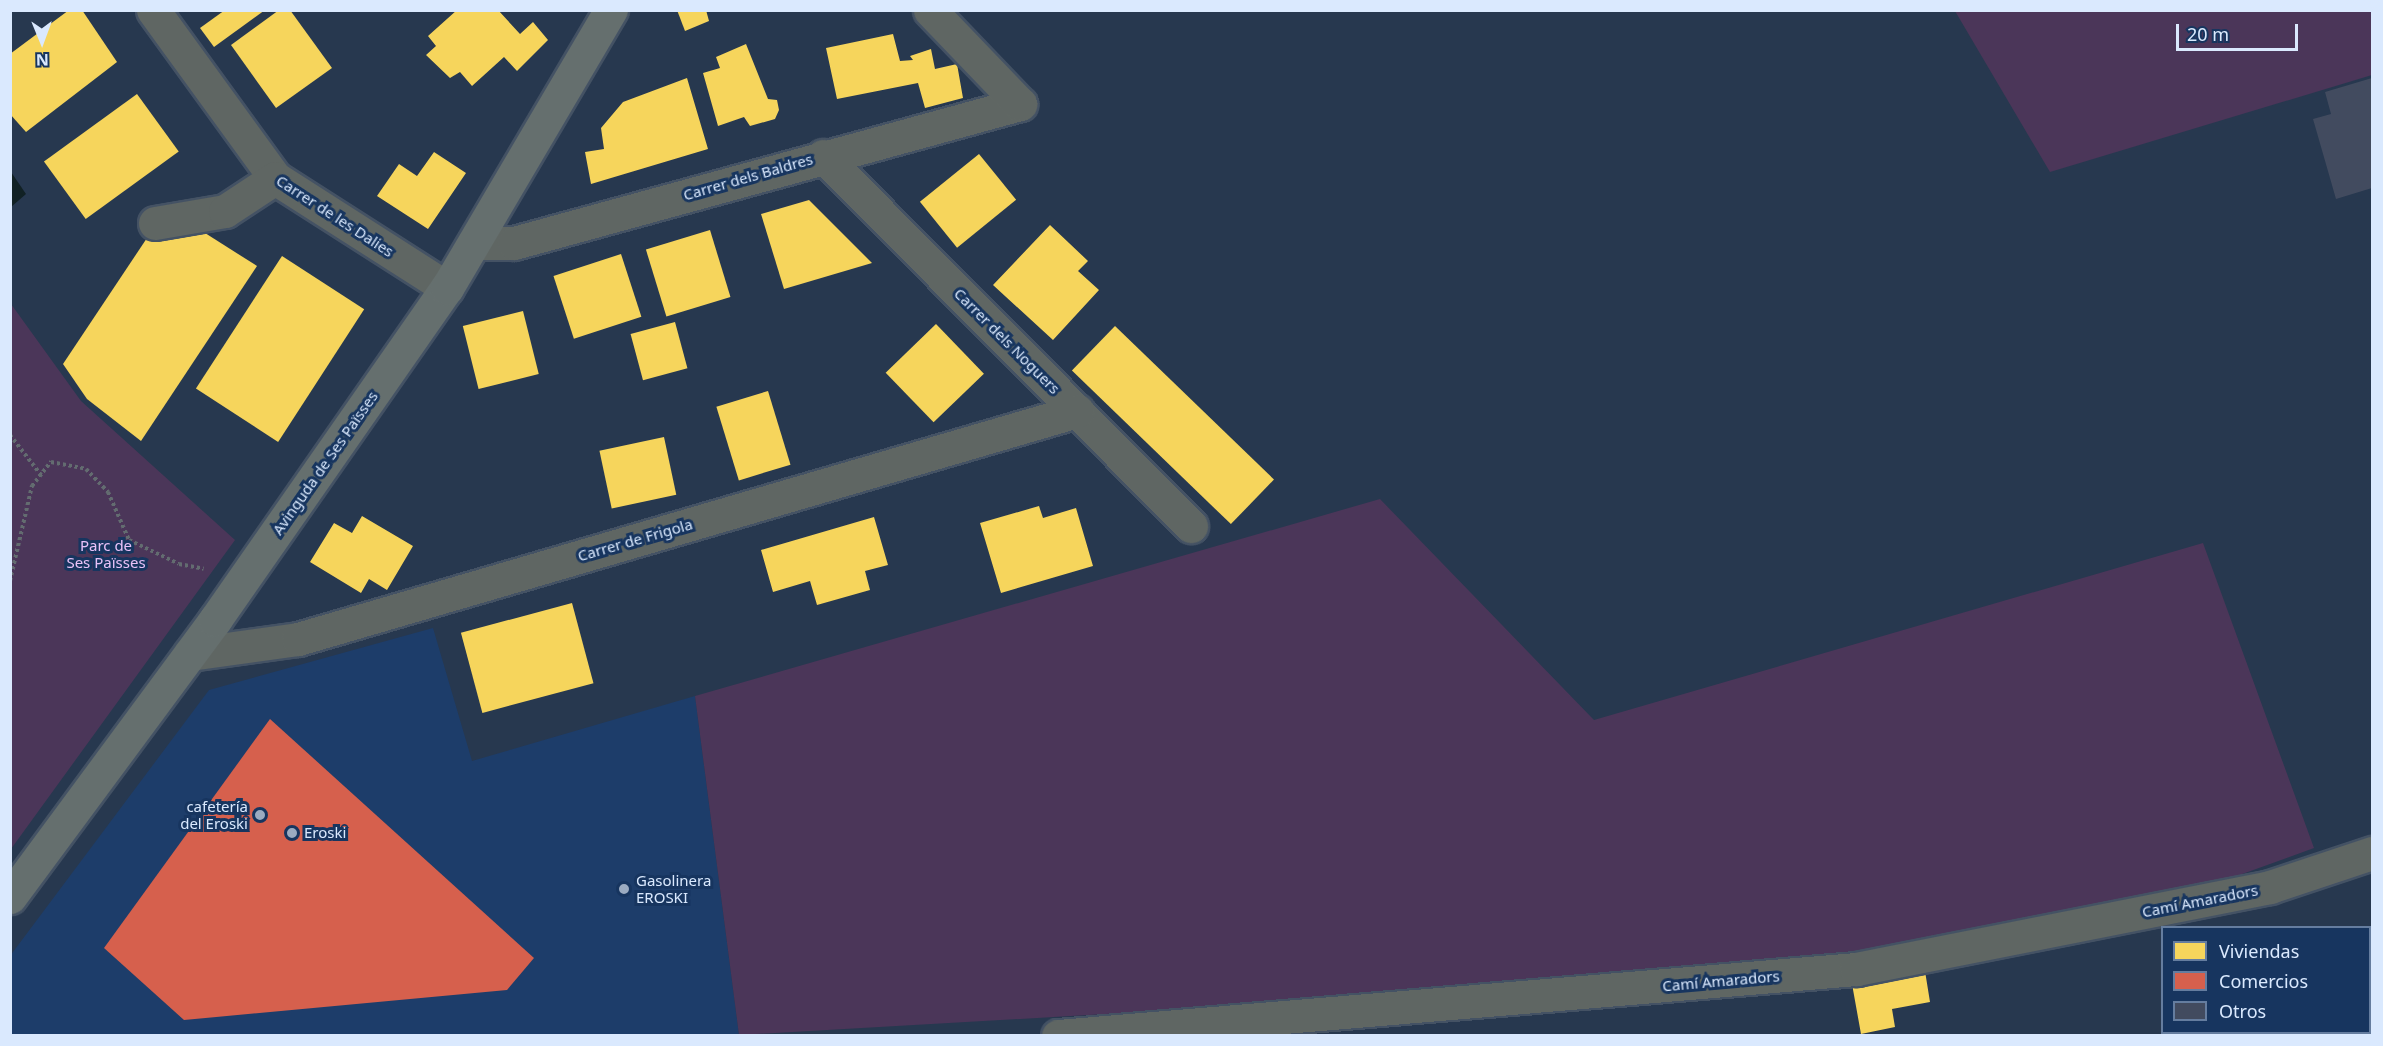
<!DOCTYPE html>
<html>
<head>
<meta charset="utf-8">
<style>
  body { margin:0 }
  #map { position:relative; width:2383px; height:1046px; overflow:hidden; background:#27384f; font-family:"Noto Sans",sans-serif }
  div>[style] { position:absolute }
  .built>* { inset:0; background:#1d3d6a }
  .green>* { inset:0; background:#4b3659 }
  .water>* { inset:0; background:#112124 }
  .homes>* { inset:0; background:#f6d55c; transform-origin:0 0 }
  .shops>* { inset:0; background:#d6604d }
  .building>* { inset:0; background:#424b5f }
  .path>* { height:4px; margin-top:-2px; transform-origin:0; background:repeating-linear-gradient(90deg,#636c70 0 3px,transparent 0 6px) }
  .roads { filter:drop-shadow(2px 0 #445264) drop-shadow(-2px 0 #445264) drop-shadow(0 2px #445264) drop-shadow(0 -2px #445264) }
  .minor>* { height:33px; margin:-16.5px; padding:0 16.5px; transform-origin:16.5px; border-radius:16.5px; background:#5f6663 }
  .major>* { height:33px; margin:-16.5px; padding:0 16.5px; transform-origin:16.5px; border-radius:16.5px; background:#656f6e }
  .dots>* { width:16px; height:16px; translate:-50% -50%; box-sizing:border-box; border:3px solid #17355f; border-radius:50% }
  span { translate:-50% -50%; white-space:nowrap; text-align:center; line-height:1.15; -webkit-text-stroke:6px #17355f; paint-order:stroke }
  .street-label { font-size:15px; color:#dae9fe }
  .park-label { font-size:15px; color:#e8c1f7 }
  .poi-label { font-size:15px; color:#dae9fe }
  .right { translate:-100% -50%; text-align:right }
  .left { translate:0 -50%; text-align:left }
  .frame { position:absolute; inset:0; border:12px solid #dae9fe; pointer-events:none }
  .legend { position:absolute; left:2161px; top:926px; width:210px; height:108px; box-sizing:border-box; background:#17355f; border:2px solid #657d9f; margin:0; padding:8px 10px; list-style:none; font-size:18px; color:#dae9fe }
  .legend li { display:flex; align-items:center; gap:12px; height:30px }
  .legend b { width:30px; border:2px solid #657d9f }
  .north { position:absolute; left:12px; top:12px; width:60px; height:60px; -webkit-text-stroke:4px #17355f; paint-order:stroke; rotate:179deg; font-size:16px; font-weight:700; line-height:24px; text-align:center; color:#dae9fe }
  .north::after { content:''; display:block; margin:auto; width:21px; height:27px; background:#dae9fe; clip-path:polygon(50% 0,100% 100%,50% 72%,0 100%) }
  .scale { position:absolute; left:2176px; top:24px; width:122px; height:27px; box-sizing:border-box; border:3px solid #dae9fe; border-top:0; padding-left:8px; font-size:18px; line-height:21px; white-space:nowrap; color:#dae9fe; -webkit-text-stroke:4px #17355f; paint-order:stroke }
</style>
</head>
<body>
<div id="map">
  <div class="built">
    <div style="clip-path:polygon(433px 628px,472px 761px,695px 696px,739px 1035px,11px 1035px,10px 956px,209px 690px)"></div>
  </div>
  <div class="green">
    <div style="clip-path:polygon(1955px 11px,2372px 11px,2372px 75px,2050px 172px)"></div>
    <div style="clip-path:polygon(11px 304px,81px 401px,235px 540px,11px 849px)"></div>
    <div style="clip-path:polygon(1380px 499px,1594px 720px,2203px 543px,2314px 848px,2198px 890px,1826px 957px,1263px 1005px,739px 1035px,695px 696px)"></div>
  </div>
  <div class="water">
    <div style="clip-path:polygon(11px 172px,26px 194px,11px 207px,10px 207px)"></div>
  </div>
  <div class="homes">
    <div style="clip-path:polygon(69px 10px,82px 10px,117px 62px,26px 132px,10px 114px,10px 54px)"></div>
    <div style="clip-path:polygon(225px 10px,265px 10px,214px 47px,200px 28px)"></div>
    <div style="clip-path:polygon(279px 10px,290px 10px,332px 68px,276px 108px,231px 45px)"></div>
    <div style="clip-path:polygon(457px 10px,498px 10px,520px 34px,533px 22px,548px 40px,517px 71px,504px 57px,472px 86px,460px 72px,450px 78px,426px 55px,436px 46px,428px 36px)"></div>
    <div style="clip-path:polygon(677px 10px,706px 10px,709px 21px,685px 31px)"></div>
    <div style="clip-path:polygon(893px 34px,900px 61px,913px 60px,910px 56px,931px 49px,935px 69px,957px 64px,963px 98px,925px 108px,918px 83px,837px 99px,826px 48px)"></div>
    <div style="clip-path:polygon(746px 44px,768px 99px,777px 100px,779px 110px,775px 119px,750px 126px,744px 117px,718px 126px,703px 73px,720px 68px,716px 57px)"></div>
    <div style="clip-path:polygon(687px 78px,708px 149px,591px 184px,585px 152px,604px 149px,601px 128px,623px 102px)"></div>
    <div style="left:137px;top:94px;width:71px;height:115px;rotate:54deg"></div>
    <div style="clip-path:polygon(434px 152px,466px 173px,428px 229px,377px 196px,399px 164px,417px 176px)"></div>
    <div style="left:979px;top:154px;width:59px;height:76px;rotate:51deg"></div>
    <div style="clip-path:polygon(809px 200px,872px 263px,784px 289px,761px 214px)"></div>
    <div style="clip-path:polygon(1050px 225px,1088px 261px,1078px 271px,1099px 290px,1053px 340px,993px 285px)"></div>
    <div style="clip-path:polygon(194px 226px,257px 266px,141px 441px,87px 399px,63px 364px,147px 238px)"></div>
    <div style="left:710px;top:230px;width:70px;height:67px;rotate:73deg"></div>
    <div style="left:621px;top:254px;width:66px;height:71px;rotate:72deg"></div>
    <div style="left:282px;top:256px;width:98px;height:158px;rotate:33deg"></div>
    <div style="left:523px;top:311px;width:65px;height:62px;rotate:76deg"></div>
    <div style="left:675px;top:322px;width:48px;height:46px;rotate:75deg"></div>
    <div style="left:936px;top:324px;width:69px;height:70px;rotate:46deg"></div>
    <div style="left:1115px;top:326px;width:221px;height:62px;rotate:44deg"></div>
    <div style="left:768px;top:391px;width:77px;height:54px;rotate:73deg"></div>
    <div style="left:664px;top:437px;width:59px;height:66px;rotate:78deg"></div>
    <div style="clip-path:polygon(1039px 506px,1043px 518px,1076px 508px,1093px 566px,1001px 593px,980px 523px)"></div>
    <div style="clip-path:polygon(362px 516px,413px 546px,387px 590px,369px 579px,361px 593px,310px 562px,334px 523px,352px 533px)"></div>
    <div style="clip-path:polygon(874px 517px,888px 565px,865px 571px,870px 590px,817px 605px,810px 581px,773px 592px,761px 550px)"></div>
    <div style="left:572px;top:603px;width:83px;height:115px;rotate:75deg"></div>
    <div style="clip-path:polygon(1925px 971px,1930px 1002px,1892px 1009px,1895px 1027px,1861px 1034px,1852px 984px)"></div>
  </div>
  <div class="shops">
    <div style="clip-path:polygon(270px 719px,534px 958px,507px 990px,184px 1020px,104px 948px)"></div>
  </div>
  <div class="building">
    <div style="clip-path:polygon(2372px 78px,2372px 188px,2336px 199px,2313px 119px,2331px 114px,2325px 92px)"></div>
  </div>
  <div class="path">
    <div style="left:10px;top:435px;width:51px;rotate:52.2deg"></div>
    <div style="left:10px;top:581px;width:98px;rotate:-77deg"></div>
    <div style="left:32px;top:486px;width:31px;rotate:-52deg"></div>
    <div style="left:51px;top:462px;width:36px;rotate:11deg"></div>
    <div style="left:86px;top:469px;width:32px;rotate:46deg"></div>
    <div style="left:108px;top:492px;width:52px;rotate:66.4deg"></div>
    <div style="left:129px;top:540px;width:55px;rotate:25.6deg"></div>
    <div style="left:179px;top:564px;width:25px;rotate:11deg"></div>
    <div style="left:2310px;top:1032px;width:4px;rotate:76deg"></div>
  </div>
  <div class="roads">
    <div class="minor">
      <div style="left:153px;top:10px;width:208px;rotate:54deg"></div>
      <div style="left:275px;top:178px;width:204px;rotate:32.6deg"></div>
      <div style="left:823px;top:156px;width:522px;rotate:45.16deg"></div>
      <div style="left:155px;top:223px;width:71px;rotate:-9.7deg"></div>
      <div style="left:225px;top:211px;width:60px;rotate:-33.4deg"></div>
      <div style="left:474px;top:243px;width:40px"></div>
      <div style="left:514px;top:243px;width:525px;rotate:-15.36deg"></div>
      <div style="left:1020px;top:104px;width:130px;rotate:-133.8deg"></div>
      <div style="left:190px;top:654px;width:109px;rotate:-7.9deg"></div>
      <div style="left:298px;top:639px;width:812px;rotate:-16.31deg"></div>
      <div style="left:1058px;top:1036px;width:801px;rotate:-4.8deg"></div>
      <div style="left:1856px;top:969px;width:422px;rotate:-11.2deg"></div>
      <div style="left:2270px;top:887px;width:108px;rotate:-18.4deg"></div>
    </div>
    <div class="major">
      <div style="left:10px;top:897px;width:345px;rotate:-53.5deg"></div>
      <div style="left:215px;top:620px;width:405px;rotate:-55.1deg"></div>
      <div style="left:447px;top:288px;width:323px;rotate:-59.5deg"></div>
    </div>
  </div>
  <div class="dots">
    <div style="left:260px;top:815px;background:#9babc1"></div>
    <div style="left:292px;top:833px;background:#9babc1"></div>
    <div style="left:624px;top:889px;background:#9babc1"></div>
  </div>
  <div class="street-label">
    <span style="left:748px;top:177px;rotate:-16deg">Carrer dels Baldres</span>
    <span style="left:335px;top:216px;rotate:33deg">Carrer de les Dalies</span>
    <span style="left:1007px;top:341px;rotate:45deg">Carrer dels Noguers</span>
    <span style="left:325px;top:463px;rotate:-55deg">Avinguda de Ses Païsses</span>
    <span style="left:635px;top:540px;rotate:-16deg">Carrer de Frigola</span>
    <span style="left:2200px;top:901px;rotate:-11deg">Camí Amaradors</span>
    <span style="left:1721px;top:981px;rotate:-5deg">Camí Amaradors</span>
  </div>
  <div class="park-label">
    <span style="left:106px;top:554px">Parc de<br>Ses Païsses</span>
  </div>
  <div class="poi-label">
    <span class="right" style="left:248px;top:815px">cafetería<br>del Eroski</span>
    <span class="left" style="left:304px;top:833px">Eroski</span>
    <span class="left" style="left:636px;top:889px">Gasolinera<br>EROSKI</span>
  </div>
  <div class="frame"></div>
  <ul class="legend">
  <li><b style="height:16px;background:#f6d55c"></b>Viviendas</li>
  <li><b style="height:16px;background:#d6604d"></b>Comercios</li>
  <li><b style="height:16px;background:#424b5f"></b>Otros</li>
  </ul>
  <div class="north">N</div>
  <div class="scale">20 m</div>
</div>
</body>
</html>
